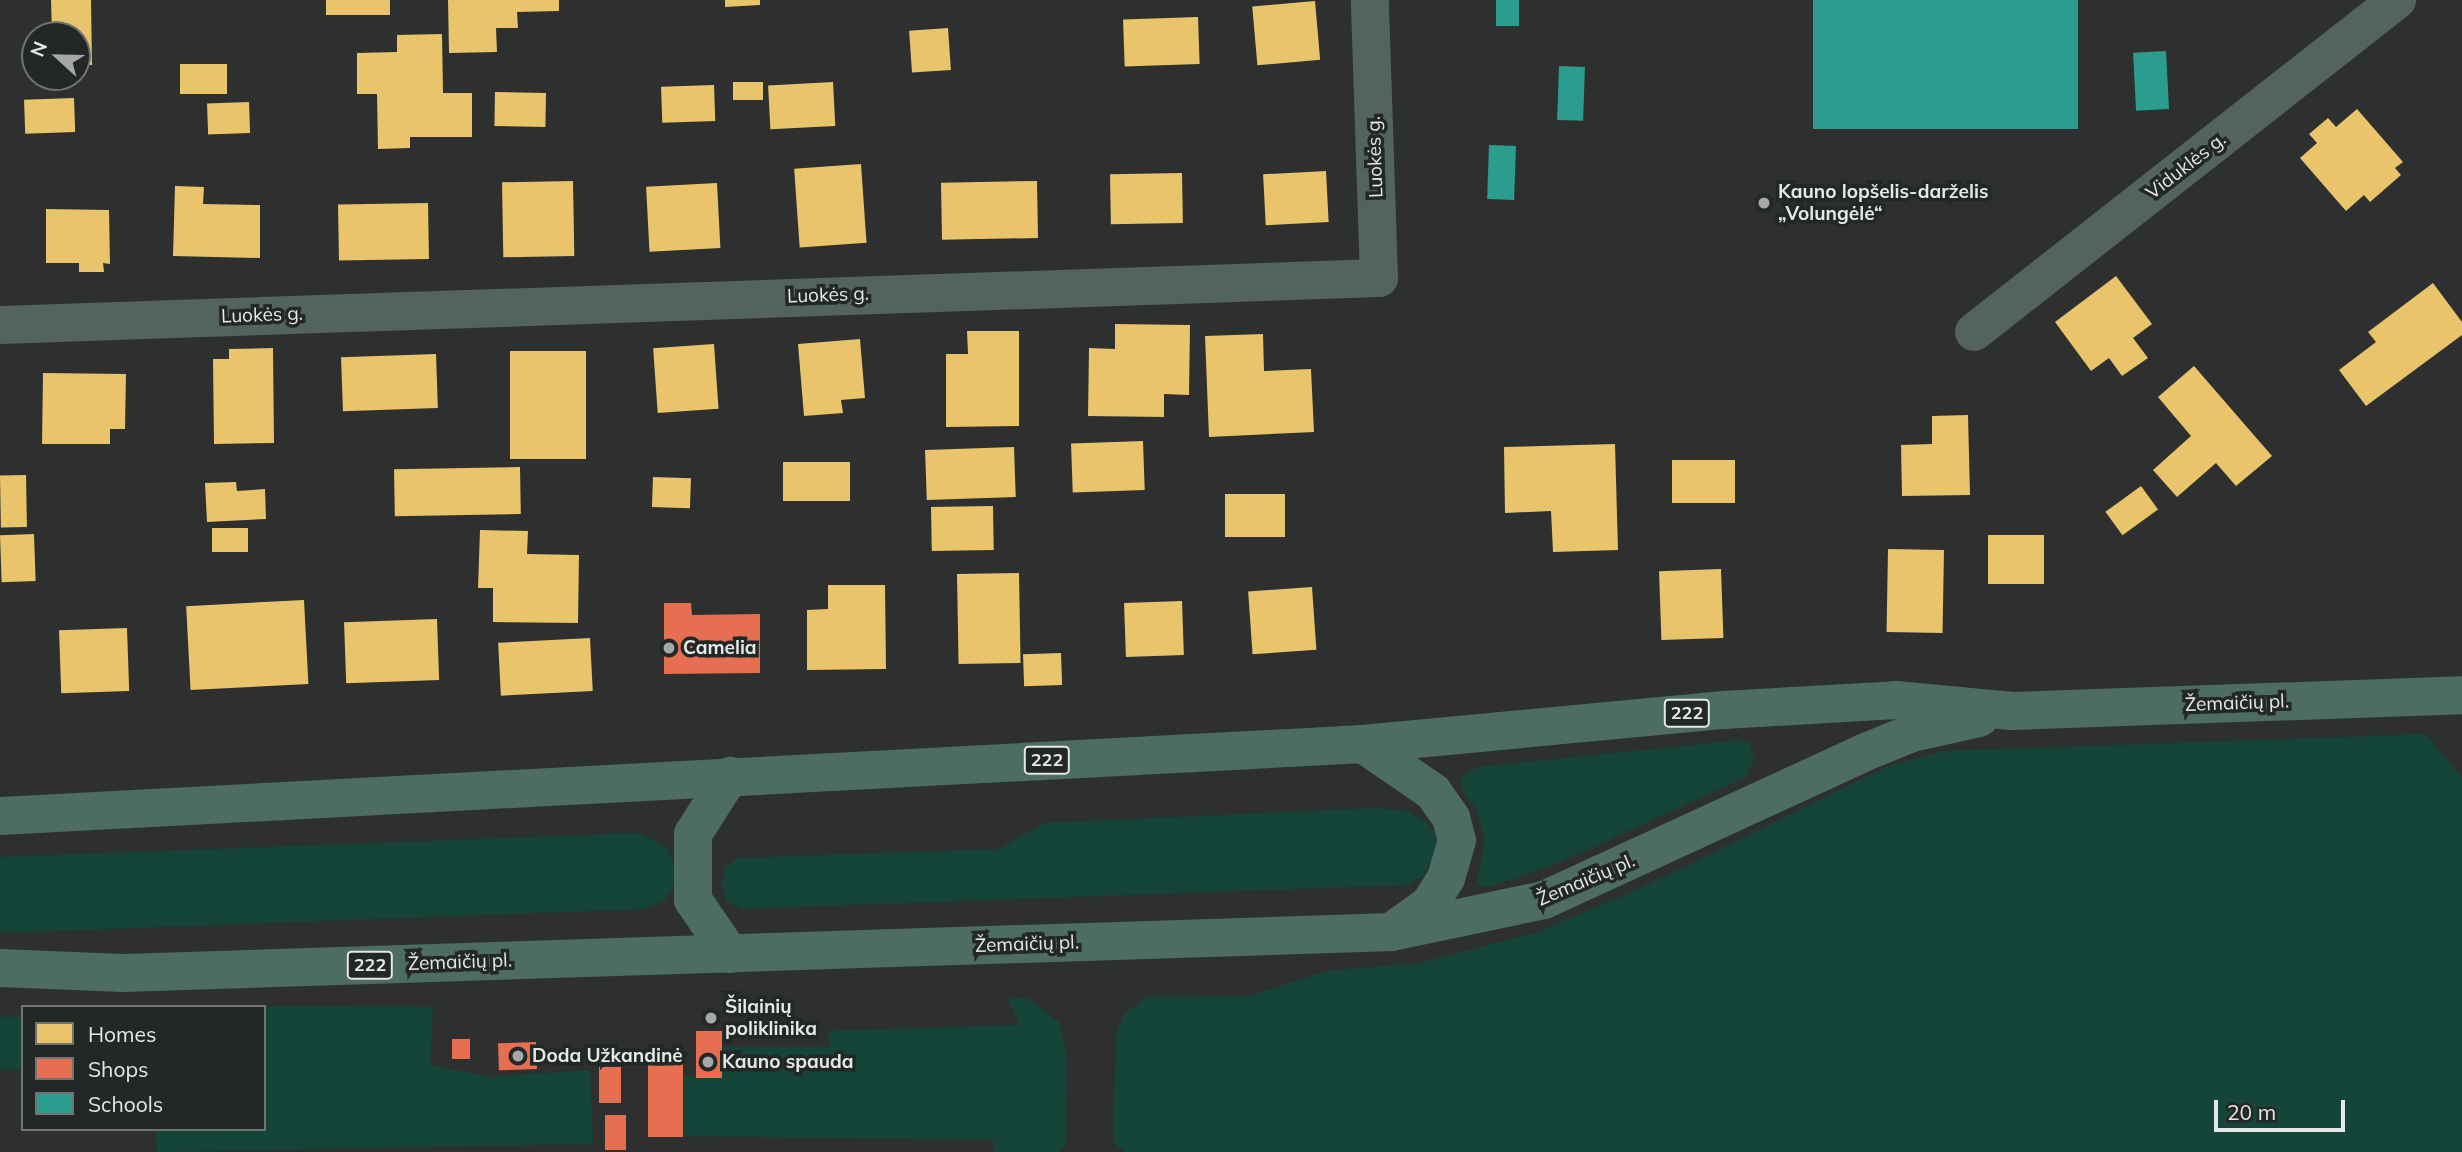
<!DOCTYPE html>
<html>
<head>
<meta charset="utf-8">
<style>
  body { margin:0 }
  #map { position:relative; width:2462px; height:1152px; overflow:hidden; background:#2e302f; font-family:Mulish,sans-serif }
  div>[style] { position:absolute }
  .green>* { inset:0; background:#154439; transform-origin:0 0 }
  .homes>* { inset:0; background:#e9c46a; transform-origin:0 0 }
  .shops>* { inset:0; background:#e76f51; transform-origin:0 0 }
  .schools>* { inset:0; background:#2a9d8f; transform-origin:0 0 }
  .minor>* { height:38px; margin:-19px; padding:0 19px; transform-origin:19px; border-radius:19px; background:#53645f }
  .major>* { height:38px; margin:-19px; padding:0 19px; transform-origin:19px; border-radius:19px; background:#4d6c64 }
  .dots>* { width:19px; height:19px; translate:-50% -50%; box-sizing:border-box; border:4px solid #232726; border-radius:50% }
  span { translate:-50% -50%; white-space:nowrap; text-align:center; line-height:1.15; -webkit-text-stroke:7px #232726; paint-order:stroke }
  .shield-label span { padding:2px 5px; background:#232726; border:2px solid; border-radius:5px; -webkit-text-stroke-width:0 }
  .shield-label { font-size:18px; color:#e5e8e7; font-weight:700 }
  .street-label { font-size:19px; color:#e5e8e7 }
  .poi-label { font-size:19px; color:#e5e8e7; font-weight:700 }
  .left { translate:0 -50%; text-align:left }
  .legend { position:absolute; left:21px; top:1005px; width:245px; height:126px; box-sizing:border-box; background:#232726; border:2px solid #717473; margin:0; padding:9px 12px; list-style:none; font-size:21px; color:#e5e8e7 }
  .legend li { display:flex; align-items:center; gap:14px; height:35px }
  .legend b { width:35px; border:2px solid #717473 }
  .north { position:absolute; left:21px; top:21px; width:70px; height:70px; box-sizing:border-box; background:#232726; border:2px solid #717473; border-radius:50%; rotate:292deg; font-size:19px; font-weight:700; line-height:28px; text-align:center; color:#e5e8e7 }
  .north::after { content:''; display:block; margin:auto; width:24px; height:32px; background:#a5a8a7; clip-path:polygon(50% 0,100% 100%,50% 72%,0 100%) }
  .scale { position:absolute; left:2214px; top:1100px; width:131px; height:32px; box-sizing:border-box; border:4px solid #e5e8e7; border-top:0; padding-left:9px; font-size:21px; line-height:24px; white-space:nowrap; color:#e5e8e7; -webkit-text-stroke:5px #232726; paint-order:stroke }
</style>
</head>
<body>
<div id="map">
  <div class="green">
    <div style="clip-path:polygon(2426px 734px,2462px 778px,2462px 1152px,1125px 1152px,1113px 1142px,1116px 1034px,1126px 1012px,1148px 997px,1249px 996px,1326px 971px,1419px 963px,1535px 933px,1643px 887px,1888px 766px,1945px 751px)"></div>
    <div style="clip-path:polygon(1742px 740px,1750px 744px,1754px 760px,1746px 777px,1561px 862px,1489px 887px,1477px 884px,1485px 839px,1476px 809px,1461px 789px,1461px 777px,1478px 767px)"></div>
    <div style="clip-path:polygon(1376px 808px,1406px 811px,1428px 823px,1436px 837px,1434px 856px,1423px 876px,1406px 885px,743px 909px,727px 901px,722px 884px,725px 867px,739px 858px,998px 849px,1045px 823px)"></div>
    <div style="clip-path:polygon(640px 833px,666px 847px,675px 868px,673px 887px,664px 901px,644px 909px,0 933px,0 857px)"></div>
    <div style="clip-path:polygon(1027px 998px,1060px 1023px,1067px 1061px,1065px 1145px,1059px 1152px,995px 1152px,993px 1140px,684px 1136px,683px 1076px,721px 1078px,721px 1047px,829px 1047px,828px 1031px,1021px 1025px,1008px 999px)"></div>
    <div style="clip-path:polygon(178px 1006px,433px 1007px,430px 1065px,491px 1077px,590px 1070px,593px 1144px,157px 1152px,156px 1129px,264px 1129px,264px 1007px)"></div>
    <div style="left:23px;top:1017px;width:52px;height:23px;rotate:90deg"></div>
  </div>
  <div class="homes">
    <div style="clip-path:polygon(51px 0,91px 0,92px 65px,77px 66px,77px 35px,52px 35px)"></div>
    <div style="left:326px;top:0;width:64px;height:15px"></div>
    <div style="clip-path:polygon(448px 0,559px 0,559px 11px,517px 12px,518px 28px,496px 28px,497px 52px,449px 53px)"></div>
    <div style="clip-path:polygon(725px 0,760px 0,760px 5px,725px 7px)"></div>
    <div style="left:1315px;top:1px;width:59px;height:63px;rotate:85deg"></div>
    <div style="left:1198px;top:17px;width:47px;height:75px;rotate:88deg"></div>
    <div style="left:948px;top:28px;width:42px;height:39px;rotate:86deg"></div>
    <div style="clip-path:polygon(442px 34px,443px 93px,472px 93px,472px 137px,410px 137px,410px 148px,378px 149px,377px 94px,357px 94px,357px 53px,397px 52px,397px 35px)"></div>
    <div style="left:180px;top:64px;width:47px;height:30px"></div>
    <div style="left:763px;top:82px;width:18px;height:30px;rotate:90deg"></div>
    <div style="left:833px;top:82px;width:44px;height:65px;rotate:87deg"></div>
    <div style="left:714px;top:85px;width:36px;height:53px;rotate:88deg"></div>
    <div style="left:495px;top:92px;width:51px;height:34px;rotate:1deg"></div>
    <div style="left:74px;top:98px;width:34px;height:50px;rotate:88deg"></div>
    <div style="left:249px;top:102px;width:31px;height:42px;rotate:88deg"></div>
    <div style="clip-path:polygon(2357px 109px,2403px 162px,2395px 168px,2401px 175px,2370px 202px,2364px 195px,2346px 211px,2300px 158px,2317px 143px,2309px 134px,2328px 118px,2336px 127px)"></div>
    <div style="left:861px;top:164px;width:79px;height:67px;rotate:86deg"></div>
    <div style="left:1326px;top:171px;width:51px;height:63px;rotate:87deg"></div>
    <div style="left:1182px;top:173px;width:50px;height:72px;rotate:89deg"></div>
    <div style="left:573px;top:181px;width:75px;height:71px;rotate:89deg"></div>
    <div style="left:1037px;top:181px;width:57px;height:96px;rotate:89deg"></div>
    <div style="left:717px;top:183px;width:65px;height:71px;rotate:87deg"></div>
    <div style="clip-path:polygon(175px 186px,204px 187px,203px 204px,260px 205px,260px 258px,173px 256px)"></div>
    <div style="left:428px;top:203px;width:56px;height:90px;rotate:89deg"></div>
    <div style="clip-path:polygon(46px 209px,109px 210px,110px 264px,103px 263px,104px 272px,79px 272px,79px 263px,46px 263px)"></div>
    <div style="clip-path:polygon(2116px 276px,2152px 324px,2133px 338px,2148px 358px,2122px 376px,2109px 358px,2091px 371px,2055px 322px)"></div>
    <div style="clip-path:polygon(2433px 283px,2462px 322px,2462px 335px,2366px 406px,2339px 370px,2376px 342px,2368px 332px)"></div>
    <div style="clip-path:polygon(1115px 324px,1190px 325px,1189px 395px,1164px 394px,1164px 417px,1088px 416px,1089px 348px,1115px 349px)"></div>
    <div style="clip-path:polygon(967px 331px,1019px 331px,1019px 426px,946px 427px,946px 354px,968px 354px)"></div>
    <div style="clip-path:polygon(1263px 334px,1264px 371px,1311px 369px,1314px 432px,1209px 437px,1205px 336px)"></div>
    <div style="clip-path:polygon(860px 339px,865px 398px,841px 400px,843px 413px,804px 416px,798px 344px)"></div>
    <div style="left:714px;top:344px;width:65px;height:61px;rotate:86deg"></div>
    <div style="clip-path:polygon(273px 348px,274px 443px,214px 444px,213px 359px,229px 359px,229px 349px)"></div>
    <div style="left:586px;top:351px;width:108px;height:76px;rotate:90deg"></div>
    <div style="left:436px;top:354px;width:54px;height:95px;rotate:88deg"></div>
    <div style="clip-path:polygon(2194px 366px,2272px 456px,2236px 486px,2216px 463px,2177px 497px,2153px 470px,2191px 436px,2158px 397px)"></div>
    <div style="clip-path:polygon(43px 373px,126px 374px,125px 429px,110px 429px,110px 444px,42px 444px)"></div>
    <div style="clip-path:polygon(1968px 415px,1970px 495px,1902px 496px,1901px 445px,1932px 444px,1932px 416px)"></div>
    <div style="left:1143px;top:441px;width:49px;height:72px;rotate:88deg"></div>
    <div style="clip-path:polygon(1615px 444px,1618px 550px,1553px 552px,1551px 511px,1505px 513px,1504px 447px)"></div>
    <div style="left:1014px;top:447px;width:50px;height:89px;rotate:88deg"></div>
    <div style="left:1672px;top:460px;width:63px;height:43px"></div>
    <div style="left:783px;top:462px;width:67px;height:39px"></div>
    <div style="left:520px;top:467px;width:47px;height:126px;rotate:89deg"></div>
    <div style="left:26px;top:475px;width:52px;height:26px;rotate:89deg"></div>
    <div style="left:653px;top:477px;width:38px;height:30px;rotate:2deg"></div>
    <div style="clip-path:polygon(236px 482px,237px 491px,265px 489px,266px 519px,207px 522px,205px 483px)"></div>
    <div style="left:2141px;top:486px;width:29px;height:44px;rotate:54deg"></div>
    <div style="left:1285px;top:494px;width:43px;height:60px;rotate:90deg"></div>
    <div style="left:993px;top:506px;width:44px;height:62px;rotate:89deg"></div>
    <div style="left:248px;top:528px;width:24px;height:36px;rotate:90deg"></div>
    <div style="clip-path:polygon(480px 530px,528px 531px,527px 554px,579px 555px,578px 623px,493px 622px,493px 588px,478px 588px)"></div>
    <div style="left:34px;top:534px;width:47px;height:34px;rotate:88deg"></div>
    <div style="left:2044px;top:535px;width:49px;height:56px;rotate:90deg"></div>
    <div style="left:1888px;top:549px;width:56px;height:83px;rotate:1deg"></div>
    <div style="left:1721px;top:569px;width:69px;height:62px;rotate:88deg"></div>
    <div style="left:1019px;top:573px;width:90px;height:62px;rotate:89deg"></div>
    <div style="clip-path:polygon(828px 585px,885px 585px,886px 669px,807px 670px,807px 610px,828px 609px)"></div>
    <div style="left:1312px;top:587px;width:63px;height:64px;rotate:86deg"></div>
    <div style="left:304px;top:600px;width:84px;height:118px;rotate:87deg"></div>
    <div style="left:1182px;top:601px;width:54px;height:58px;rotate:88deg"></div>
    <div style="left:437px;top:619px;width:61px;height:93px;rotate:88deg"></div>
    <div style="left:127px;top:628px;width:63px;height:68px;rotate:88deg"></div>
    <div style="left:590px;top:638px;width:53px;height:92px;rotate:87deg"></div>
    <div style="left:1061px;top:653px;width:32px;height:38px;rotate:88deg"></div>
  </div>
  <div class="shops">
    <div style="clip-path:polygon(664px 603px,691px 603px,692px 615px,760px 614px,760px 673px,664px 674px)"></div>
    <div style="left:696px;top:1031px;width:26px;height:47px"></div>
    <div style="left:452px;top:1039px;width:18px;height:20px"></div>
    <div style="left:536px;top:1042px;width:27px;height:38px;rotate:88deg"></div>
    <div style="left:648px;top:1050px;width:35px;height:87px"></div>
    <div style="left:599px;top:1067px;width:22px;height:36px"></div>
    <div style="left:605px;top:1115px;width:21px;height:35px"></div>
  </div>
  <div class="schools">
    <div style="left:1496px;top:0;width:23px;height:26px"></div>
    <div style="left:1813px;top:0;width:265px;height:129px"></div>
    <div style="left:2166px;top:51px;width:58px;height:33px;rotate:87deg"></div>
    <div style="left:1559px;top:66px;width:26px;height:54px;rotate:2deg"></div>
    <div style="left:1489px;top:145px;width:27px;height:54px;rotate:2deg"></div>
  </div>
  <div class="minor">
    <div style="left:0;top:325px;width:1380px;rotate:-1.95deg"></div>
    <div style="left:1379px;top:278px;width:278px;rotate:-91.9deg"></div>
    <div style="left:1974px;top:332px;width:538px;rotate:-38.13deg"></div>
  </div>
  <div class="major">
    <div style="left:1363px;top:744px;width:85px;rotate:34.4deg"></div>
    <div style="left:1433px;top:792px;width:32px;rotate:55deg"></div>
    <div style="left:1451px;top:818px;width:23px;rotate:75deg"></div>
    <div style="left:1457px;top:840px;width:40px;rotate:106deg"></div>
    <div style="left:1446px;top:878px;width:31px;rotate:122deg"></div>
    <div style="left:1430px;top:904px;width:44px;rotate:144.2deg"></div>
    <div style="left:0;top:816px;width:1365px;rotate:-3.02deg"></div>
    <div style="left:1363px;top:744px;width:363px;rotate:-5.4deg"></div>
    <div style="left:1724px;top:710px;width:172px;rotate:-3.3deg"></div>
    <div style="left:1896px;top:700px;width:117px;rotate:5.4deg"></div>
    <div style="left:2012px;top:711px;width:450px;rotate:-2deg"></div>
    <div style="left:730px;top:954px;width:65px;rotate:-124.4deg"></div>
    <div style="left:693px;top:900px;width:66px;rotate:-90deg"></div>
    <div style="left:693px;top:834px;width:69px;rotate:-57.5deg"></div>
    <div style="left:0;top:968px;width:123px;rotate:2.3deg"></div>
    <div style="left:123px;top:973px;width:1270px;rotate:-1.85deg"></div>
    <div style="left:1392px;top:932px;width:155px;rotate:-11.9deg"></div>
    <div style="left:1544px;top:900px;width:351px;rotate:-24.7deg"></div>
    <div style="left:1863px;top:753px;width:53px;rotate:-22.2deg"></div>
    <div style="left:1912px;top:733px;width:69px;rotate:-12.6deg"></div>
  </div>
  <div class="dots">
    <div style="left:1764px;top:203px;background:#a5a8a7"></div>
    <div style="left:669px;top:648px;background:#a5a8a7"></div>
    <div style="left:711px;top:1018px;background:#a5a8a7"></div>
    <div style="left:518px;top:1056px;background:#a5a8a7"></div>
    <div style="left:708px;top:1062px;background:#a5a8a7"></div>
  </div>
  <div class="shield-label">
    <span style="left:1687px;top:713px">222</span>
    <span style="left:1047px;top:760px">222</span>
    <span style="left:370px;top:965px">222</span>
  </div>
  <div class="street-label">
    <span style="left:1375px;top:157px;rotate:-92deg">Luokės g.</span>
    <span style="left:2186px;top:166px;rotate:-38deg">Viduklės g.</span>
    <span style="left:828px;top:295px;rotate:-2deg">Luokės g.</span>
    <span style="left:262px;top:315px;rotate:-2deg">Luokės g.</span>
    <span style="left:2237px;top:703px;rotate:-2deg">Žemaičių pl.</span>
    <span style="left:1586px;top:880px;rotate:-23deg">Žemaičių pl.</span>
    <span style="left:1027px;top:944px;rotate:-2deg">Žemaičių pl.</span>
    <span style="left:460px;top:962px;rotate:-2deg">Žemaičių pl.</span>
  </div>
  <div class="poi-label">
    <span class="left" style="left:1778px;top:203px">Kauno lopšelis-darželis<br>„Volungėlė“</span>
    <span class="left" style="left:683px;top:648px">Camelia</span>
    <span class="left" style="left:725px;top:1018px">Šilainių<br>poliklinika</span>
    <span class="left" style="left:532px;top:1056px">Doda Užkandinė</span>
    <span class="left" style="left:722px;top:1062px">Kauno spauda</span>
  </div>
  <ul class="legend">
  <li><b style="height:19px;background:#e9c46a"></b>Homes</li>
  <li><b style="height:19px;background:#e76f51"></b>Shops</li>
  <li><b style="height:19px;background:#2a9d8f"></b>Schools</li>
  </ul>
  <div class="north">N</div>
  <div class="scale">20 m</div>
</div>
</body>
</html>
